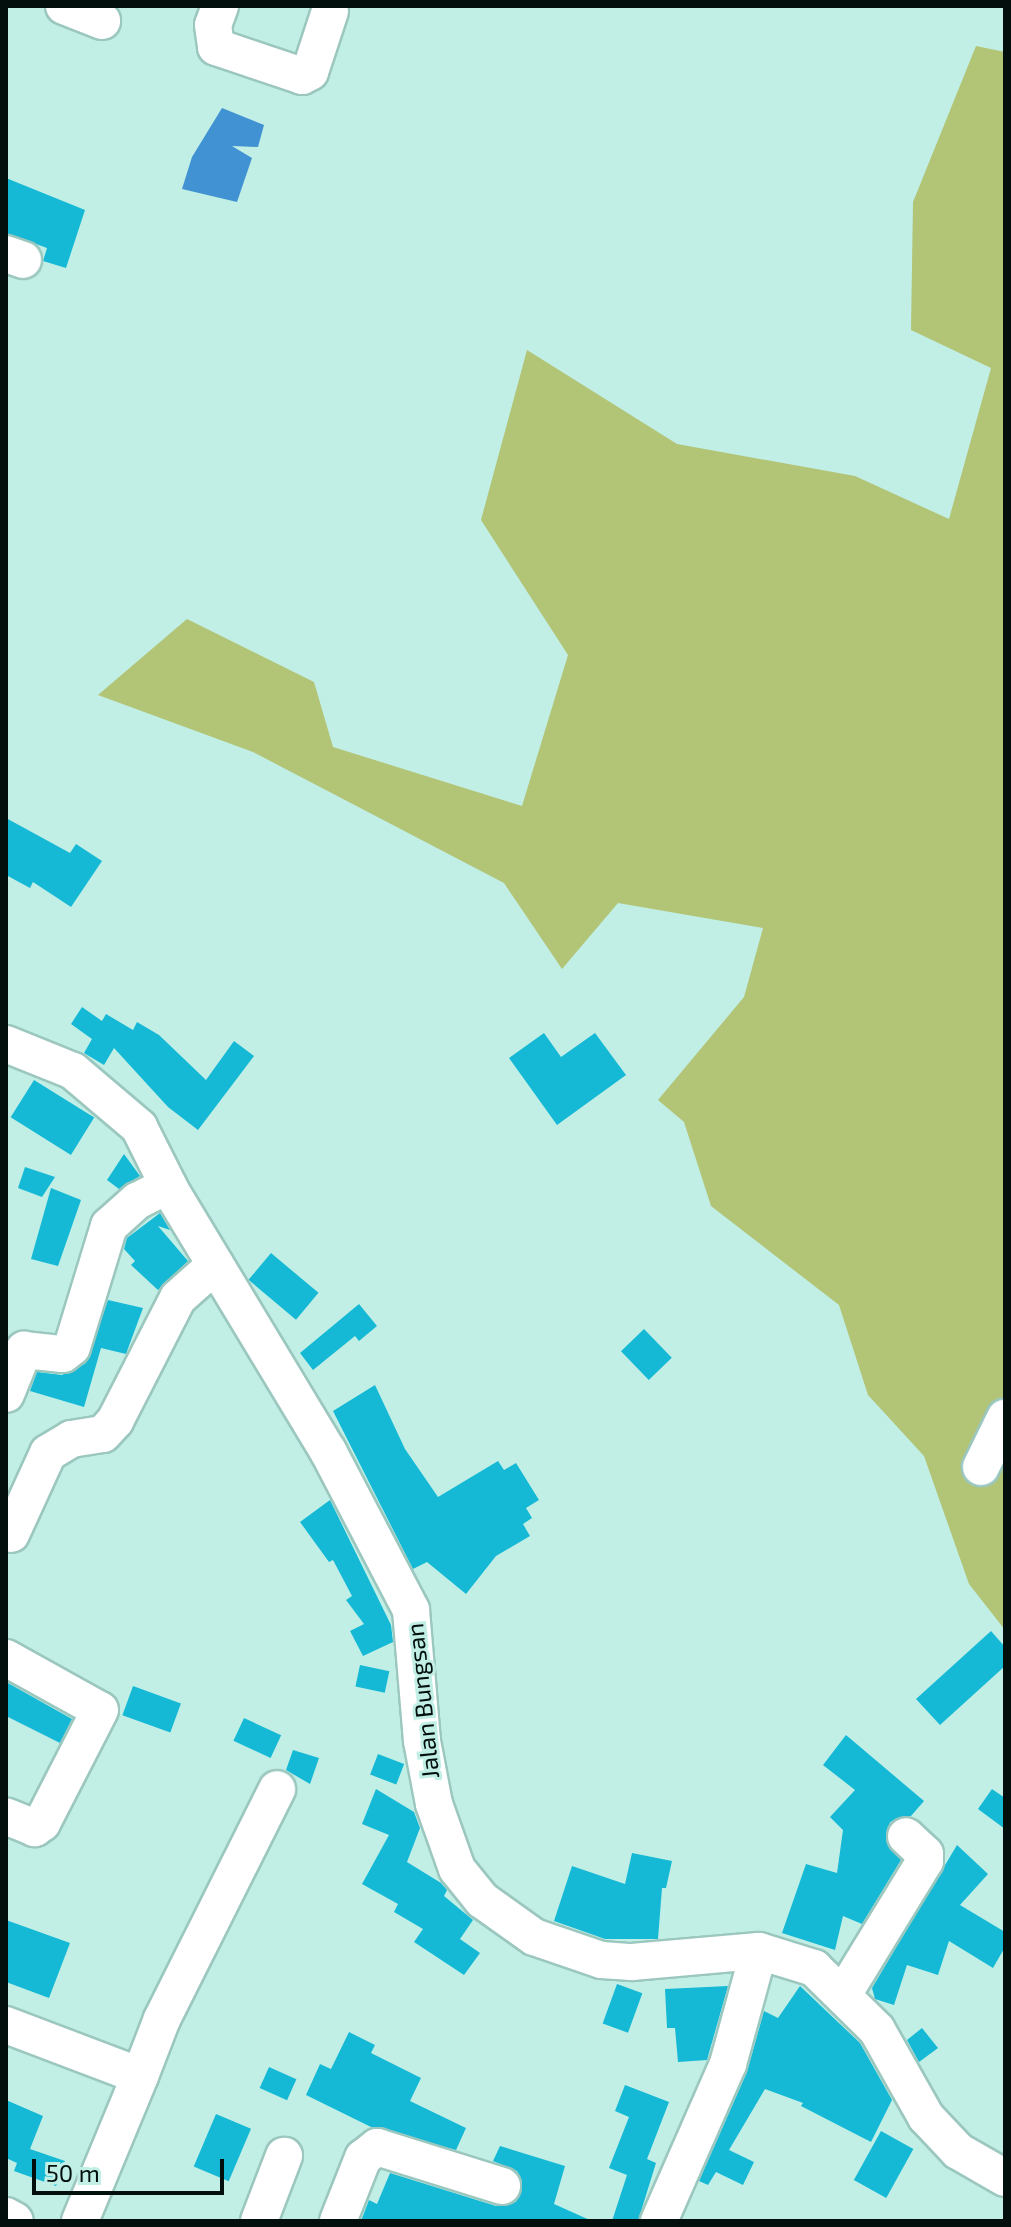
<!DOCTYPE html>
<html>
<head>
<meta charset="utf-8">
<style>
  body { margin:0 }
  #map { position:relative; width:1011px; height:2227px; overflow:hidden; background:#c1efe6; font-family:"Exo 2",sans-serif }
  div>[style] { position:absolute }
  .green>* { inset:0; background:#b2c475 }
  .water>* { inset:0; background:#4192d2 }
  .building>* { inset:0; background:#15b9d5; transform-origin:0 0 }
  .roads { filter:drop-shadow(2px 0 #9bc7bf) drop-shadow(-2px 0 #9bc7bf) drop-shadow(0 2px #9bc7bf) drop-shadow(0 -2px #9bc7bf) }
  .minor>* { height:36px; margin:-18px; padding:0 18px; transform-origin:18px; border-radius:18px; background:#fff }
  span { translate:-50% -50%; white-space:nowrap; text-align:center; line-height:1.15; -webkit-text-stroke:6px #c1efe6; paint-order:stroke }
  .street-label { font-size:24px; color:#020f0d }
  .frame { position:absolute; inset:0; border:8px solid #020f0d; pointer-events:none }
  .scale { position:absolute; left:32px; top:2159px; width:192px; height:36px; box-sizing:border-box; border:4px solid #020f0d; border-top:0; padding-left:10px; font-size:24px; line-height:28px; white-space:nowrap; color:#020f0d; -webkit-text-stroke:6px #c1efe6; paint-order:stroke }
</style>
</head>
<body>
<div id="map">
  <div class="green">
    <div style="clip-path:polygon(976px 46px,1005px 52px,1005px 1630px,969px 1584px,924px 1456px,868px 1395px,839px 1305px,711px 1206px,684px 1122px,658px 1100px,744px 997px,763px 928px,618px 903px,562px 969px,504px 883px,253px 752px,98px 695px,187px 619px,314px 682px,333px 747px,522px 806px,568px 655px,481px 520px,527px 350px,677px 444px,855px 476px,949px 519px,991px 368px,911px 330px,913px 202px)"></div>
  </div>
  <div class="water">
    <div style="clip-path:polygon(222px 108px,264px 125px,258px 147px,232px 146px,252px 158px,237px 202px,182px 189px,192px 157px)"></div>
  </div>
  <div class="building">
    <div style="clip-path:polygon(6px 178px,85px 210px,66px 268px,43px 261px,47px 248px,6px 233px)"></div>
    <div style="clip-path:polygon(6px 818px,70px 853px,76px 844px,102px 861px,71px 907px,33px 882px,30px 888px,6px 875px)"></div>
    <div style="clip-path:polygon(82px 1007px,102px 1021px,106px 1014px,133px 1030px,137px 1022px,159px 1035px,206px 1080px,234px 1041px,254px 1056px,198px 1130px,168px 1107px,114px 1048px,104px 1065px,84px 1053px,92px 1039px,71px 1024px)"></div>
    <div style="clip-path:polygon(544px 1033px,561px 1057px,595px 1033px,626px 1075px,557px 1125px,509px 1058px)"></div>
    <div style="left:34px;top:1080px;width:71px;height:44px;rotate:32deg"></div>
    <div style="clip-path:polygon(124px 1154px,140px 1176px,119px 1189px,107px 1180px)"></div>
    <div style="clip-path:polygon(25px 1167px,55px 1177px,42px 1197px,18px 1188px)"></div>
    <div style="clip-path:polygon(51px 1188px,81px 1200px,58px 1266px,31px 1259px)"></div>
    <div style="clip-path:polygon(160px 1213px,170px 1230px,158px 1226px,188px 1261px,158px 1290px,131px 1265px,135px 1261px,124px 1249px,127px 1238px)"></div>
    <div style="left:271px;top:1253px;width:62px;height:35px;rotate:40deg"></div>
    <div style="clip-path:polygon(108px 1300px,143px 1308px,126px 1354px,101px 1348px,84px 1407px,30px 1391px,37px 1372px,62px 1375px,86px 1363px)"></div>
    <div style="clip-path:polygon(359px 1304px,377px 1326px,359px 1341px,355px 1336px,313px 1370px,300px 1353px)"></div>
    <div style="left:644px;top:1329px;width:40px;height:32px;rotate:46deg"></div>
    <div style="clip-path:polygon(375px 1385px,405px 1449px,438px 1497px,498px 1461px,504px 1470px,516px 1463px,539px 1500px,526px 1508px,532px 1518px,523px 1524px,530px 1536px,496px 1556px,466px 1594px,427px 1562px,413px 1569px,333px 1411px)"></div>
    <div style="clip-path:polygon(330px 1500px,391px 1625px,393px 1642px,363px 1656px,350px 1631px,364px 1624px,346px 1600px,352px 1596px,333px 1560px,329px 1562px,300px 1522px)"></div>
    <div style="clip-path:polygon(991px 1631px,1005px 1647px,1005px 1666px,940px 1725px,916px 1699px)"></div>
    <div style="left:360px;top:1665px;width:30px;height:22px;rotate:12deg"></div>
    <div style="clip-path:polygon(6px 1682px,72px 1719px,60px 1743px,6px 1716px)"></div>
    <div style="left:133px;top:1686px;width:51px;height:31px;rotate:20deg"></div>
    <div style="left:244px;top:1718px;width:41px;height:25px;rotate:25deg"></div>
    <div style="clip-path:polygon(846px 1735px,924px 1801px,911px 1816px,890px 1822px,886px 1841px,901px 1860px,862px 1924px,843px 1916px,835px 1950px,782px 1933px,806px 1864px,837px 1873px,843px 1830px,830px 1817px,855px 1790px,823px 1765px)"></div>
    <div style="clip-path:polygon(293px 1750px,319px 1758px,310px 1784px,286px 1770px)"></div>
    <div style="left:378px;top:1754px;width:28px;height:22px;rotate:21deg"></div>
    <div style="clip-path:polygon(376px 1789px,414px 1812px,420px 1828px,407px 1862px,441px 1883px,447px 1890px,444px 1896px,473px 1920px,460px 1939px,480px 1953px,464px 1975px,414px 1942px,423px 1929px,394px 1912px,398px 1904px,362px 1884px,389px 1835px,362px 1824px)"></div>
    <div style="clip-path:polygon(992px 1789px,1005px 1798px,1005px 1829px,978px 1809px)"></div>
    <div style="clip-path:polygon(957px 1845px,988px 1874px,960px 1905px,1005px 1932px,1005px 1947px,993px 1968px,949px 1941px,938px 1975px,907px 1965px,894px 2005px,875px 1999px,872px 1988px)"></div>
    <div style="clip-path:polygon(632px 1853px,672px 1861px,666px 1888px,662px 1888px,658px 1939px,605px 1939px,554px 1921px,572px 1866px,625px 1884px)"></div>
    <div style="clip-path:polygon(6px 1920px,70px 1943px,49px 1998px,6px 1982px)"></div>
    <div style="left:617px;top:1984px;width:27px;height:42px;rotate:20deg"></div>
    <div style="clip-path:polygon(728px 1986px,707px 2060px,678px 2062px,675px 2028px,667px 2028px,665px 1989px)"></div>
    <div style="clip-path:polygon(800px 1986px,860px 2043px,892px 2100px,871px 2142px,801px 2106px,803px 2103px,765px 2089px,729px 2150px,754px 2162px,743px 2185px,716px 2172px,708px 2185px,699px 2181px,747px 2072px,764px 2011px,778px 2018px)"></div>
    <div style="clip-path:polygon(922px 2028px,938px 2048px,919px 2062px,907px 2040px)"></div>
    <div style="clip-path:polygon(349px 2032px,375px 2045px,371px 2053px,421px 2078px,410px 2101px,466px 2128px,456px 2150px,371px 2127px,306px 2095px,320px 2064px,331px 2069px)"></div>
    <div style="left:269px;top:2067px;width:30px;height:23px;rotate:24deg"></div>
    <div style="clip-path:polygon(625px 2085px,669px 2102px,647px 2159px,656px 2163px,638px 2221px,612px 2221px,627px 2175px,609px 2168px,629px 2117px,615px 2111px)"></div>
    <div style="clip-path:polygon(6px 2100px,43px 2116px,30px 2149px,65px 2161px,56px 2186px,14px 2171px,17px 2163px,6px 2158px)"></div>
    <div style="left:216px;top:2114px;width:38px;height:57px;rotate:23deg"></div>
    <div style="left:881px;top:2131px;width:37px;height:56px;rotate:29deg"></div>
    <div style="clip-path:polygon(500px 2146px,565px 2166px,554px 2204px,592px 2221px,361px 2221px,369px 2200px,377px 2204px,390px 2173px,496px 2206px,516px 2202px,522px 2181px,517px 2171px,493px 2161px)"></div>
  </div>
  <div class="roads">
    <div class="minor">
      <div style="left:64px;top:6px;width:41px;rotate:21.5deg"></div>
      <div style="left:220px;top:6px;width:20px;rotate:110deg"></div>
      <div style="left:213px;top:25px;width:22px;rotate:82deg"></div>
      <div style="left:216px;top:47px;width:91px;rotate:18.6deg"></div>
      <div style="left:302px;top:76px;width:9px;rotate:-27deg"></div>
      <div style="left:310px;top:72px;width:64px;rotate:-71.8deg"></div>
      <div style="left:6px;top:254px;width:18px;rotate:19deg"></div>
      <div style="left:6px;top:1044px;width:72px;rotate:21.9deg"></div>
      <div style="left:73px;top:1071px;width:87px;rotate:40.3deg"></div>
      <div style="left:139px;top:1127px;width:72px;rotate:63.4deg"></div>
      <div style="left:171px;top:1191px;width:304px;rotate:58.9deg"></div>
      <div style="left:328px;top:1451px;width:179px;rotate:62.4deg"></div>
      <div style="left:411px;top:1610px;width:131px;rotate:85.2deg"></div>
      <div style="left:422px;top:1741px;width:64px;rotate:79.2deg"></div>
      <div style="left:434px;top:1804px;width:69px;rotate:70.5deg"></div>
      <div style="left:457px;top:1869px;width:40px;rotate:51deg"></div>
      <div style="left:482px;top:1900px;width:64px;rotate:35.4deg"></div>
      <div style="left:534px;top:1937px;width:71px;rotate:18.9deg"></div>
      <div style="left:601px;top:1960px;width:31px;rotate:4deg"></div>
      <div style="left:632px;top:1962px;width:127px;rotate:-5deg"></div>
      <div style="left:759px;top:1951px;width:58px;rotate:17.2deg"></div>
      <div style="left:814px;top:1968px;width:88px;rotate:44.5deg"></div>
      <div style="left:877px;top:2030px;width:100px;rotate:60.6deg"></div>
      <div style="left:926px;top:2117px;width:47px;rotate:46.7deg"></div>
      <div style="left:958px;top:2151px;width:54px;rotate:29.9deg"></div>
      <div style="left:6px;top:1394px;width:48px;rotate:-67.8deg"></div>
      <div style="left:24px;top:1350px;width:39px;rotate:6deg"></div>
      <div style="left:63px;top:1354px;width:11px;rotate:-38deg"></div>
      <div style="left:72px;top:1347px;width:127px;rotate:-73deg"></div>
      <div style="left:109px;top:1226px;width:38px;rotate:-42deg"></div>
      <div style="left:137px;top:1201px;width:35px;rotate:-27deg"></div>
      <div style="left:981px;top:1467px;width:55px;rotate:-63.9deg"></div>
      <div style="left:11px;top:1534px;width:89px;rotate:-65.4deg"></div>
      <div style="left:48px;top:1453px;width:27px;rotate:-31deg"></div>
      <div style="left:71px;top:1439px;width:32px;rotate:-9deg"></div>
      <div style="left:103px;top:1434px;width:18px;rotate:-47deg"></div>
      <div style="left:115px;top:1421px;width:138px;rotate:-62.9deg"></div>
      <div style="left:178px;top:1298px;width:50px;rotate:-41.7deg"></div>
      <div style="left:6px;top:1658px;width:107px;rotate:29deg"></div>
      <div style="left:100px;top:1710px;width:127px;rotate:117.2deg"></div>
      <div style="left:42px;top:1823px;width:9px;rotate:144deg"></div>
      <div style="left:35px;top:1828px;width:31px;rotate:-158deg"></div>
      <div style="left:844px;top:1993px;width:155px;rotate:-58.5deg"></div>
      <div style="left:925px;top:1861px;width:7px;rotate:-90deg"></div>
      <div style="left:925px;top:1854px;width:26px;rotate:-137deg"></div>
      <div style="left:6px;top:2025px;width:143px;rotate:20.8deg"></div>
      <div style="left:140px;top:2076px;width:157px;rotate:112.5deg"></div>
      <div style="left:140px;top:2076px;width:61px;rotate:-68.9deg"></div>
      <div style="left:162px;top:2019px;width:257px;rotate:-63.4deg"></div>
      <div style="left:6px;top:2216px;width:10px;rotate:29deg"></div>
      <div style="left:259px;top:2221px;width:70px;rotate:-69deg"></div>
      <div style="left:338px;top:2221px;width:68px;rotate:-68.4deg"></div>
      <div style="left:363px;top:2158px;width:18px;rotate:-38deg"></div>
      <div style="left:377px;top:2147px;width:131px;rotate:17.3deg"></div>
      <div style="left:659px;top:2221px;width:171px;rotate:-66.3deg"></div>
      <div style="left:728px;top:2064px;width:117px;rotate:-74.7deg"></div>
    </div>
  </div>
  <div class="street-label">
    <span style="left:422px;top:1701px;rotate:-96deg">Jalan Bungsan</span>
  </div>
  <div class="frame"></div>
  <div class="scale">50 m</div>
</div>
</body>
</html>
